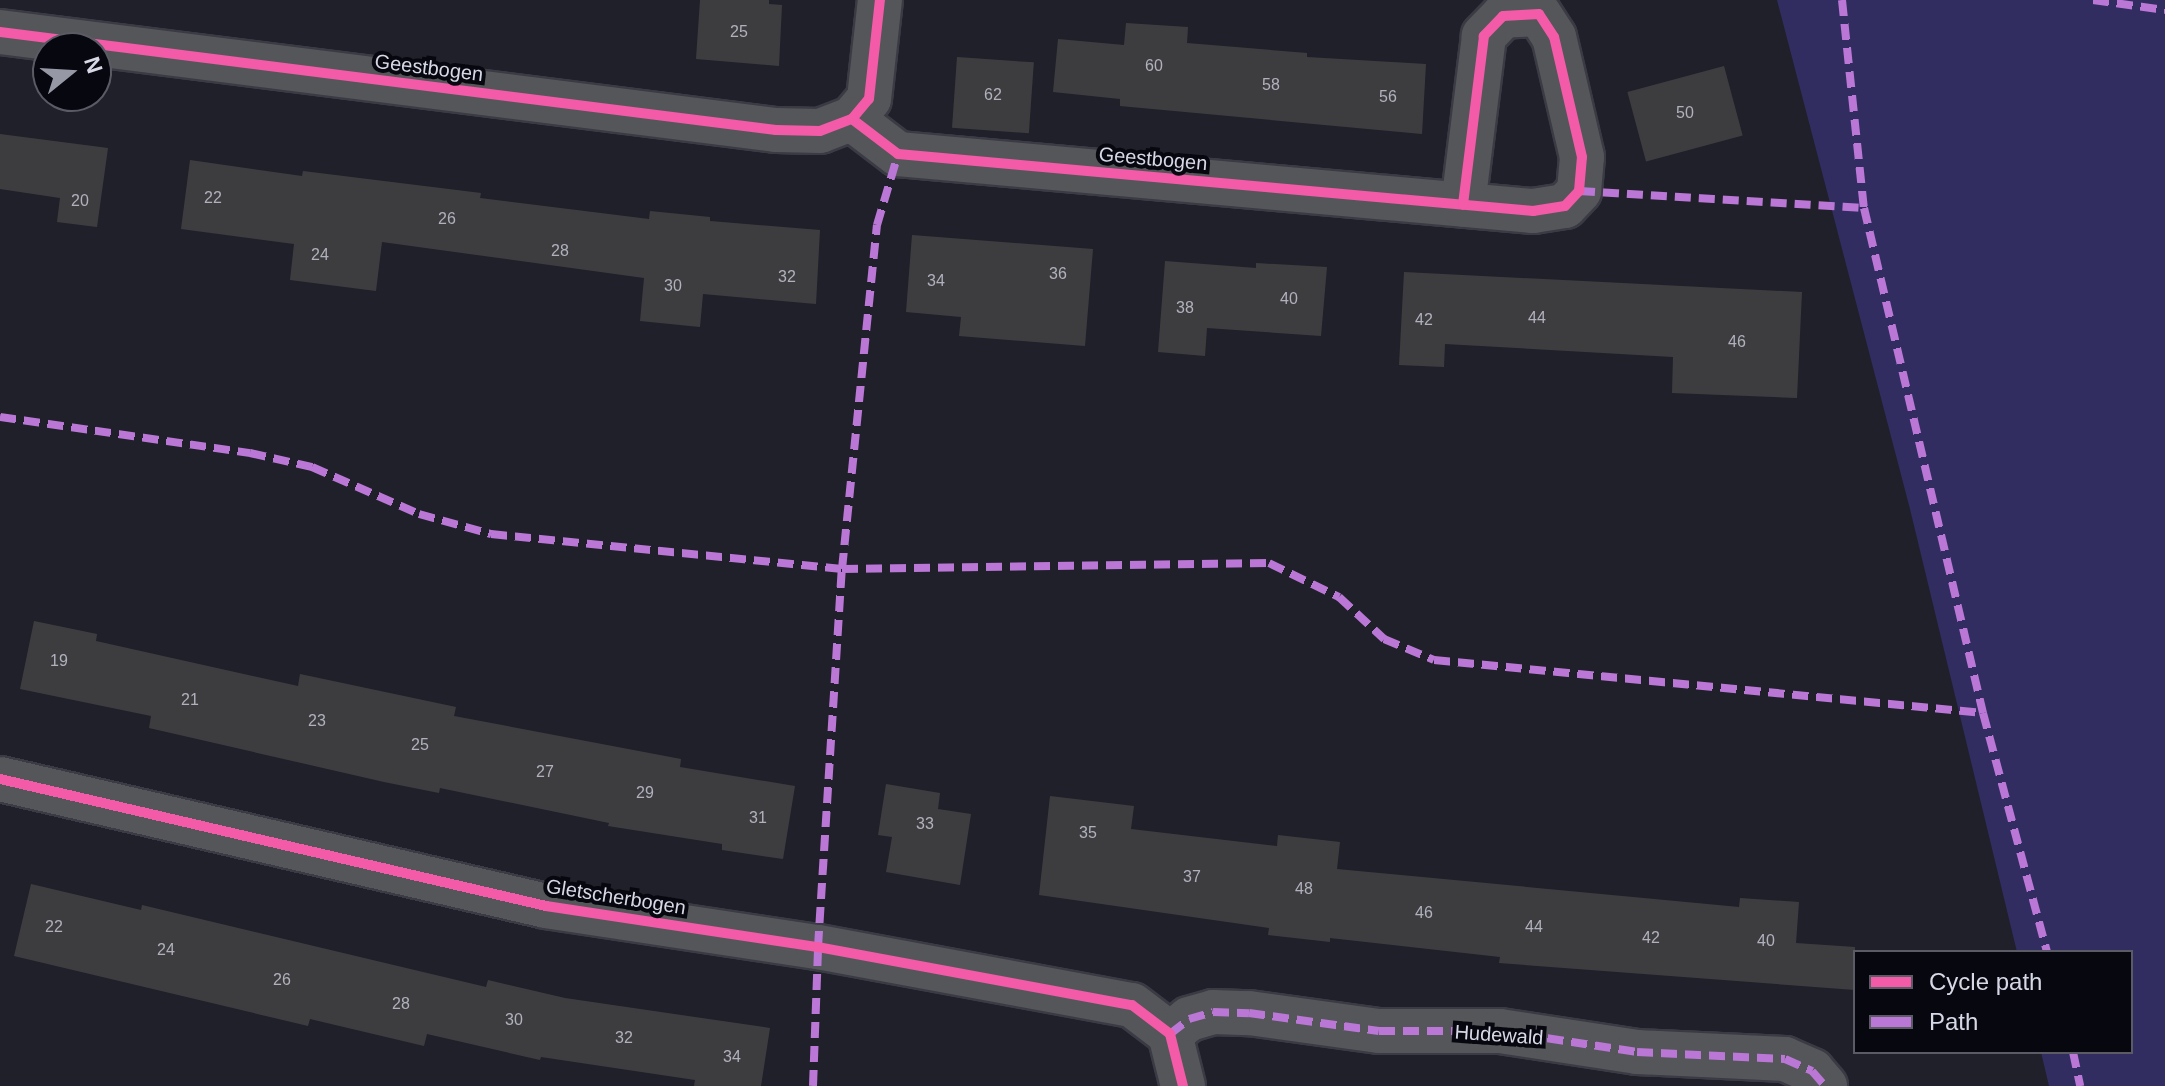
<!DOCTYPE html>
<html>
<head>
<meta charset="utf-8">
<style>
  body { margin:0 }
  #map { position:relative; width:2165px; height:1086px; overflow:hidden; background:#20202b; font-family:Arial,sans-serif }
  div>[style] { position:absolute }
  .green>* { inset:0; background:#312d61 }
  .building>* { inset:0; background:#3d3d40; transform-origin:0 0 }
  .roads { filter:drop-shadow(2px 0 #3a3b44) drop-shadow(-2px 0 #3a3b44) drop-shadow(0 2px #3a3b44) drop-shadow(0 -2px #3a3b44) }
  .street>* { height:44px; margin:-22px; padding:0 22px; transform-origin:22px; border-radius:22px; background:#55565a }
  .quiet>* { height:8px; margin-top:-4px; transform-origin:0; background:repeating-linear-gradient(90deg,#ba77d6 0 16px,transparent 0 24px) }
  .cycleway>* { height:10px; margin:-5px; padding:0 5px; transform-origin:5px; border-radius:5px; background:#f35aa7 }
  span { translate:-50% -50%; white-space:nowrap; text-align:center; line-height:1.15; -webkit-text-stroke:8px #07070f; paint-order:stroke }
  .number-label { font-size:16px; color:#b0b1bc }
  .number-label span { -webkit-text-stroke-width:0 }
  .street-label { font-size:20px; color:#d7d8e6 }
  .legend { position:absolute; left:1853px; top:950px; width:280px; height:104px; box-sizing:border-box; background:#07070f; border:2px solid #5a5b65; margin:0; padding:10px 14px; list-style:none; font-size:24px; color:#d7d8e6 }
  .legend li { display:flex; align-items:center; gap:16px; height:40px }
  .legend b { width:40px; border:2px solid #5a5b65 }
  .north { position:absolute; left:32px; top:32px; width:80px; height:80px; box-sizing:border-box; background:#07070f; border:2px solid #5a5b65; border-radius:50%; rotate:72deg; font-size:22px; font-weight:700; line-height:32px; text-align:center; color:#d7d8e6 }
  .north::after { content:''; display:block; margin:auto; width:28px; height:36px; background:#9798a5; clip-path:polygon(50% 0,100% 100%,50% 72%,0 100%) }
</style>
</head>
<body>
<div id="map">
  <div class="green">
    <div style="clip-path:polygon(1777px 0,2165px 0,2165px 1086px,2049px 1086px,2041px 1052px,2131px 1052px,2131px 952px,2017px 952px,1910px 509px)"></div>
  </div>
  <div class="building">
    <div style="clip-path:polygon(700px 0,769px 0,769px 4px,782px 5px,779px 66px,696px 59px)"></div>
    <div style="clip-path:polygon(1126px 23px,1188px 27px,1187px 43px,1307px 53px,1307px 57px,1426px 64px,1422px 134px,1120px 106px,1120px 99px,1053px 92px,1058px 39px,1124px 45px)"></div>
    <div style="left:957px;top:57px;width:77px;height:71px;rotate:4deg"></div>
    <div style="left:1724px;top:66px;width:72px;height:100px;rotate:75deg"></div>
    <div style="clip-path:polygon(0 134px,108px 148px,97px 227px,57px 222px,60px 198px,0 189px)"></div>
    <div style="clip-path:polygon(190px 160px,302px 176px,303px 171px,481px 193px,480px 198px,649px 219px,650px 211px,710px 217px,710px 221px,820px 230px,816px 304px,703px 294px,700px 327px,640px 321px,644px 278px,382px 242px,376px 291px,290px 280px,294px 244px,181px 229px)"></div>
    <div style="clip-path:polygon(912px 235px,1093px 249px,1085px 346px,959px 336px,961px 317px,906px 312px)"></div>
    <div style="clip-path:polygon(1165px 261px,1256px 268px,1256px 263px,1327px 267px,1321px 336px,1207px 328px,1205px 356px,1158px 352px)"></div>
    <div style="clip-path:polygon(1404px 272px,1802px 292px,1797px 398px,1672px 393px,1673px 357px,1445px 344px,1444px 367px,1399px 365px)"></div>
    <div style="clip-path:polygon(34px 621px,97px 634px,96px 641px,298px 686px,300px 674px,456px 707px,454px 716px,681px 759px,680px 767px,795px 786px,783px 859px,722px 850px,722px 844px,608px 826px,609px 823px,440px 788px,439px 793px,384px 782px,149px 728px,151px 716px,20px 689px)"></div>
    <div style="clip-path:polygon(886px 784px,940px 793px,938px 809px,971px 814px,960px 885px,886px 872px,892px 837px,878px 835px)"></div>
    <div style="clip-path:polygon(1050px 796px,1134px 806px,1131px 829px,1277px 846px,1278px 835px,1340px 842px,1337px 869px,1739px 907px,1740px 898px,1799px 902px,1796px 943px,1855px 947px,1855px 990px,1499px 963px,1500px 957px,1330px 938px,1330px 942px,1268px 935px,1269px 928px,1039px 895px)"></div>
    <div style="clip-path:polygon(31px 884px,141px 910px,142px 905px,486px 987px,488px 980px,565px 998px,770px 1028px,761px 1086px,694px 1086px,695px 1080px,541px 1057px,540px 1060px,427px 1034px,424px 1046px,310px 1019px,308px 1026px,14px 956px)"></div>
  </div>
  <div class="roads">
    <div class="street">
      <div style="left:0;top:32px;width:782px;rotate:7.2deg"></div>
      <div style="left:776px;top:130px;width:44px;rotate:1.3deg"></div>
      <div style="left:820px;top:131px;width:34px;rotate:-21deg"></div>
      <div style="left:852px;top:119px;width:26px;rotate:-50deg"></div>
      <div style="left:869px;top:99px;width:100px;rotate:-83.7deg"></div>
      <div style="left:852px;top:119px;width:58px;rotate:37.3deg"></div>
      <div style="left:898px;top:154px;width:638px;rotate:5.13deg"></div>
      <div style="left:1533px;top:211px;width:32px;rotate:-9deg"></div>
      <div style="left:1565px;top:206px;width:21px;rotate:-47deg"></div>
      <div style="left:1579px;top:191px;width:34px;rotate:-85deg"></div>
      <div style="left:1582px;top:157px;width:123px;rotate:-103.1deg"></div>
      <div style="left:1554px;top:37px;width:27px;rotate:-123deg"></div>
      <div style="left:1539px;top:14px;width:36px;rotate:177deg"></div>
      <div style="left:1503px;top:16px;width:28px;rotate:134deg"></div>
      <div style="left:1484px;top:36px;width:170px;rotate:97.1deg"></div>
      <div style="left:0;top:779px;width:561px;rotate:13.09deg"></div>
      <div style="left:546px;top:906px;width:275px;rotate:8.6deg"></div>
      <div style="left:818px;top:947px;width:319px;rotate:10.5deg"></div>
      <div style="left:1132px;top:1005px;width:48px;rotate:37.3deg"></div>
      <div style="left:1170px;top:1034px;width:54px;rotate:76deg"></div>
      <div style="left:1170px;top:1034px;width:24px;rotate:-38deg"></div>
      <div style="left:1189px;top:1019px;width:25px;rotate:-16deg"></div>
      <div style="left:1213px;top:1012px;width:36px;rotate:2deg"></div>
      <div style="left:1249px;top:1013px;width:131px;rotate:7.9deg"></div>
      <div style="left:1379px;top:1031px;width:121px"></div>
      <div style="left:1500px;top:1031px;width:139px;rotate:8.7deg"></div>
      <div style="left:1637px;top:1052px;width:148px;rotate:2.7deg"></div>
      <div style="left:1785px;top:1059px;width:30px;rotate:24deg"></div>
      <div style="left:1812px;top:1071px;width:20px;rotate:49deg"></div>
    </div>
  </div>
  <div class="quiet">
    <div style="left:1842px;top:0;width:209px;rotate:84deg"></div>
    <div style="left:1864px;top:208px;width:519px;rotate:76.74deg"></div>
    <div style="left:1983px;top:713px;width:247px;rotate:75deg"></div>
    <div style="left:2093px;top:0;width:73px;rotate:7.9deg"></div>
    <div style="left:1579px;top:191px;width:286px;rotate:3.4deg"></div>
    <div style="left:0;top:417px;width:253px;rotate:8.2deg"></div>
    <div style="left:250px;top:453px;width:64px;rotate:12.7deg"></div>
    <div style="left:312px;top:467px;width:117px;rotate:23.7deg"></div>
    <div style="left:419px;top:514px;width:75px;rotate:15.5deg"></div>
    <div style="left:491px;top:534px;width:353px;rotate:5.7deg"></div>
    <div style="left:842px;top:569px;width:427px;rotate:-0.8deg"></div>
    <div style="left:1269px;top:563px;width:78px;rotate:25.9deg"></div>
    <div style="left:1339px;top:597px;width:62px;rotate:43deg"></div>
    <div style="left:1384px;top:639px;width:54px;rotate:22.8deg"></div>
    <div style="left:1434px;top:660px;width:552px;rotate:5.51deg"></div>
    <div style="left:1170px;top:1034px;width:24px;rotate:-38deg"></div>
    <div style="left:1189px;top:1019px;width:25px;rotate:-16deg"></div>
    <div style="left:1213px;top:1012px;width:36px;rotate:2deg"></div>
    <div style="left:1249px;top:1013px;width:131px;rotate:7.9deg"></div>
    <div style="left:1379px;top:1031px;width:121px"></div>
    <div style="left:1500px;top:1031px;width:139px;rotate:8.7deg"></div>
    <div style="left:1637px;top:1052px;width:148px;rotate:2.7deg"></div>
    <div style="left:1785px;top:1059px;width:30px;rotate:24deg"></div>
    <div style="left:1812px;top:1071px;width:20px;rotate:49deg"></div>
    <div style="left:2073px;top:1052px;width:35px;rotate:78deg"></div>
    <div style="left:813px;top:1086px;width:139px;rotate:-87.9deg"></div>
    <div style="left:818px;top:947px;width:379px;rotate:-86.4deg"></div>
    <div style="left:842px;top:569px;width:346px;rotate:-84.2deg"></div>
    <div style="left:877px;top:225px;width:74px;rotate:-73.5deg"></div>
  </div>
  <div class="cycleway">
    <div style="left:0;top:32px;width:782px;rotate:7.2deg"></div>
    <div style="left:776px;top:130px;width:44px;rotate:1.3deg"></div>
    <div style="left:820px;top:131px;width:34px;rotate:-21deg"></div>
    <div style="left:852px;top:119px;width:26px;rotate:-50deg"></div>
    <div style="left:869px;top:99px;width:100px;rotate:-83.7deg"></div>
    <div style="left:852px;top:119px;width:58px;rotate:37.3deg"></div>
    <div style="left:898px;top:154px;width:638px;rotate:5.13deg"></div>
    <div style="left:1533px;top:211px;width:32px;rotate:-9deg"></div>
    <div style="left:1565px;top:206px;width:21px;rotate:-47deg"></div>
    <div style="left:1579px;top:191px;width:34px;rotate:-85deg"></div>
    <div style="left:1582px;top:157px;width:123px;rotate:-103.1deg"></div>
    <div style="left:1554px;top:37px;width:27px;rotate:-123deg"></div>
    <div style="left:1539px;top:14px;width:36px;rotate:177deg"></div>
    <div style="left:1503px;top:16px;width:28px;rotate:134deg"></div>
    <div style="left:1484px;top:36px;width:170px;rotate:97.1deg"></div>
    <div style="left:0;top:779px;width:561px;rotate:13.09deg"></div>
    <div style="left:546px;top:906px;width:275px;rotate:8.6deg"></div>
    <div style="left:818px;top:947px;width:319px;rotate:10.5deg"></div>
    <div style="left:1132px;top:1005px;width:48px;rotate:37.3deg"></div>
    <div style="left:1170px;top:1034px;width:54px;rotate:76deg"></div>
  </div>
  <div class="number-label">
    <span style="left:739px;top:32px">25</span>
    <span style="left:1154px;top:66px">60</span>
    <span style="left:1271px;top:85px">58</span>
    <span style="left:993px;top:95px">62</span>
    <span style="left:1388px;top:97px">56</span>
    <span style="left:1685px;top:113px">50</span>
    <span style="left:213px;top:198px">22</span>
    <span style="left:80px;top:201px">20</span>
    <span style="left:447px;top:219px">26</span>
    <span style="left:560px;top:251px">28</span>
    <span style="left:320px;top:255px">24</span>
    <span style="left:1058px;top:274px">36</span>
    <span style="left:787px;top:277px">32</span>
    <span style="left:936px;top:281px">34</span>
    <span style="left:673px;top:286px">30</span>
    <span style="left:1289px;top:299px">40</span>
    <span style="left:1185px;top:308px">38</span>
    <span style="left:1537px;top:318px">44</span>
    <span style="left:1424px;top:320px">42</span>
    <span style="left:1737px;top:342px">46</span>
    <span style="left:59px;top:661px">19</span>
    <span style="left:190px;top:700px">21</span>
    <span style="left:317px;top:721px">23</span>
    <span style="left:420px;top:745px">25</span>
    <span style="left:545px;top:772px">27</span>
    <span style="left:645px;top:793px">29</span>
    <span style="left:758px;top:818px">31</span>
    <span style="left:925px;top:824px">33</span>
    <span style="left:1088px;top:833px">35</span>
    <span style="left:1192px;top:877px">37</span>
    <span style="left:1304px;top:889px">48</span>
    <span style="left:1424px;top:913px">46</span>
    <span style="left:54px;top:927px">22</span>
    <span style="left:1534px;top:927px">44</span>
    <span style="left:1651px;top:938px">42</span>
    <span style="left:1766px;top:941px">40</span>
    <span style="left:166px;top:950px">24</span>
    <span style="left:282px;top:980px">26</span>
    <span style="left:401px;top:1004px">28</span>
    <span style="left:514px;top:1020px">30</span>
    <span style="left:624px;top:1038px">32</span>
    <span style="left:732px;top:1057px">34</span>
  </div>
  <div class="street-label">
    <span style="left:429px;top:68px;rotate:7deg">Geestbogen</span>
    <span style="left:1153px;top:159px;rotate:5deg">Geestbogen</span>
    <span style="left:616px;top:897px;rotate:9deg">Gletscherbogen</span>
    <span style="left:1499px;top:1035px;rotate:4deg">Hudewald</span>
  </div>
  <ul class="legend">
  <li><b style="height:10px;background:#f35aa7"></b>Cycle path</li>
  <li><b style="height:10px;background:#ba77d6"></b>Path</li>
  </ul>
  <div class="north">N</div>
</div>
</body>
</html>
